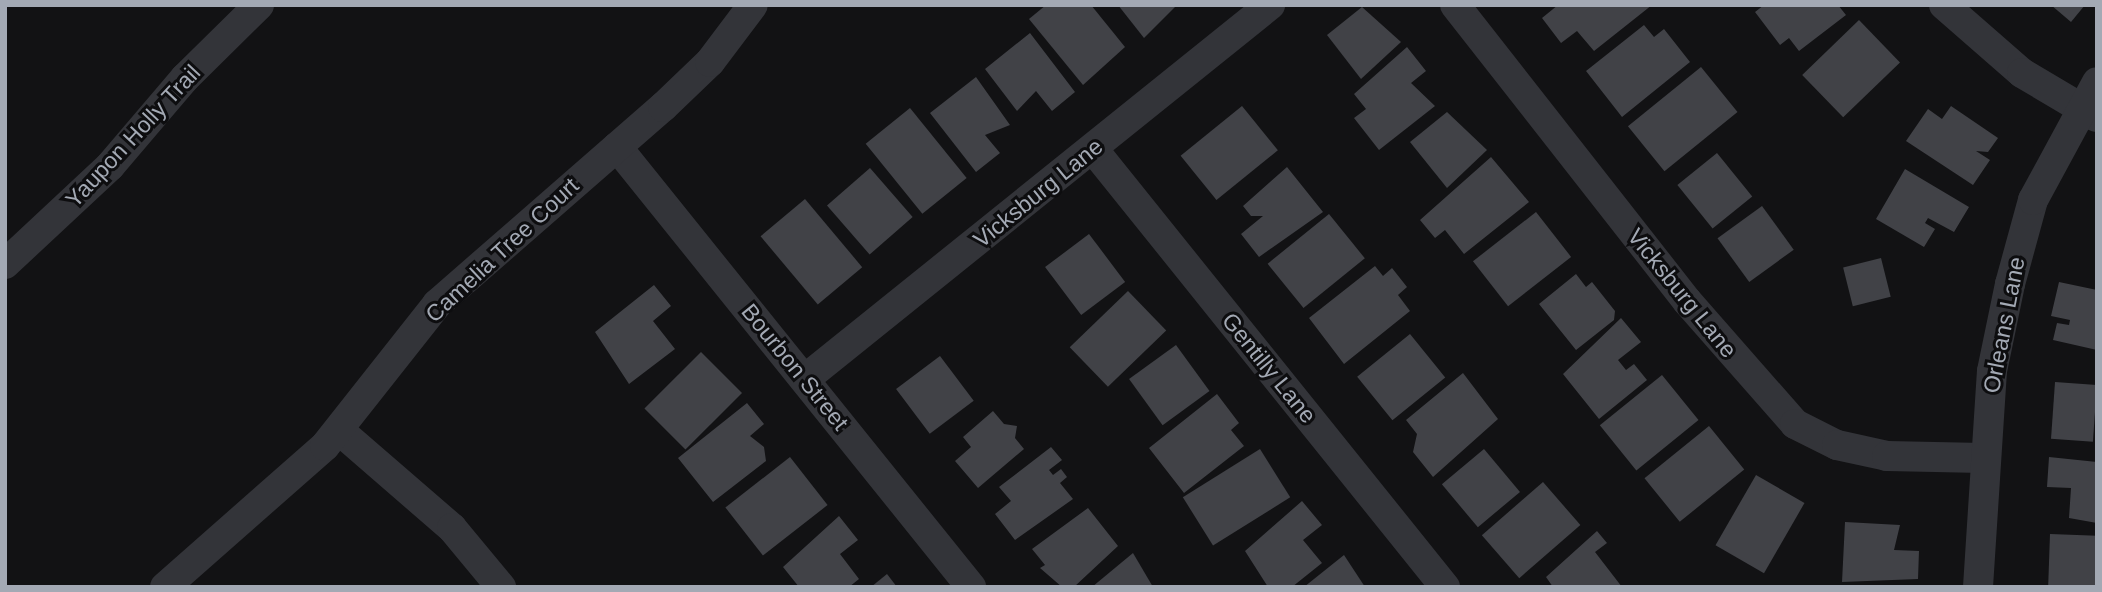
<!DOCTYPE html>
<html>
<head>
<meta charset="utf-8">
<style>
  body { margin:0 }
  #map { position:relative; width:2102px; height:592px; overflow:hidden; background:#121214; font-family:Arial,sans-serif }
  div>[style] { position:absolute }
  .building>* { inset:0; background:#414247; transform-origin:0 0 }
  .street>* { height:30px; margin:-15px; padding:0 15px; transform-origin:15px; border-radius:15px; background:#333439 }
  span { translate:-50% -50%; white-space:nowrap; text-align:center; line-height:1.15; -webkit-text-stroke:6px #0d0d0f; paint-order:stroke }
  .street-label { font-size:23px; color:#a3a9b4 }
  .frame { position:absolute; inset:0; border:7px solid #a3a9b4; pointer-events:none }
</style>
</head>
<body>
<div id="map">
  <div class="building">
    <div style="clip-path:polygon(1046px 5px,1091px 5px,1125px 47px,1083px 85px,1029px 19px)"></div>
    <div style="clip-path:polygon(1118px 5px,1177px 5px,1144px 38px)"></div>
    <div style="clip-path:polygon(1558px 5px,1652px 5px,1594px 51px,1577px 31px,1561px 43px,1542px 18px)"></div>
    <div style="clip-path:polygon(1764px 5px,1838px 5px,1846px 15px,1799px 51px,1789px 38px,1780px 45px,1755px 12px)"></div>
    <div style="clip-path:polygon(2051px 5px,2085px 5px,2071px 22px)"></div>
    <div style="clip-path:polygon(1362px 7px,1401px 42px,1361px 79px,1327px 35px)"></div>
    <div style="left:1859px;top:20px;width:59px;height:79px;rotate:46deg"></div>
    <div style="clip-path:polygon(1644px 25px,1654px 37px,1664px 29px,1690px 62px,1622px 117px,1586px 71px)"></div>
    <div style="clip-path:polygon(1030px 33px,1075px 92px,1052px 111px,1036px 91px,1017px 111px,985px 69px)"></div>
    <div style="clip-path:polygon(1407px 47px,1426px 71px,1411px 83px,1435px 106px,1379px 150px,1354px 118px,1366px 109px,1354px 94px)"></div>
    <div style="left:1701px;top:67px;width:58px;height:94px;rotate:51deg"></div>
    <div style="clip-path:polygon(976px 77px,1010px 125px,985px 135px,1000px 153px,976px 172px,930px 113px)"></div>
    <div style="left:1242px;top:106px;width:57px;height:79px;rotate:51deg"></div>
    <div style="clip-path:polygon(1951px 106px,1998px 138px,1988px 152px,1976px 151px,1990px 160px,1973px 185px,1906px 141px,1928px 109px,1942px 119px)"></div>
    <div style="left:910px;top:108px;width:90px;height:57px;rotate:51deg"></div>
    <div style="clip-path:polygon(1447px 112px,1487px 150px,1447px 188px,1410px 142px)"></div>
    <div style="left:1717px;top:153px;width:56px;height:51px;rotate:51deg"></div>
    <div style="clip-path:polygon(1491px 157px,1529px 202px,1464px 254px,1445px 230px,1435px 238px,1420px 220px)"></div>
    <div style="clip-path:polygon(1287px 167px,1323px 212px,1259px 257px,1241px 234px,1263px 216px,1251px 216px,1243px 206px)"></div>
    <div style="left:870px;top:168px;width:65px;height:57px;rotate:49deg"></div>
    <div style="clip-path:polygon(1905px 169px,1969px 207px,1954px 232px,1928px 218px,1925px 223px,1935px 229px,1924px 247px,1876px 219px)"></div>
    <div style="left:805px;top:199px;width:89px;height:58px;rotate:50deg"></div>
    <div style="left:1762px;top:206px;width:54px;height:55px;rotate:54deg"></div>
    <div style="left:1536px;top:212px;width:57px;height:80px;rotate:52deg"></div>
    <div style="left:1329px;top:214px;width:57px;height:79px;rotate:51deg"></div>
    <div style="left:1089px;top:234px;width:60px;height:55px;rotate:53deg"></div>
    <div style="left:1881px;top:258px;width:40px;height:39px;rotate:76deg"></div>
    <div style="clip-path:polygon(1375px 266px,1383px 276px,1392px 268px,1407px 287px,1398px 295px,1410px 311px,1344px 364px,1309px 318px)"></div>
    <div style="clip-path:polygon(1576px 274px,1586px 287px,1592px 282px,1615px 311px,1614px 320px,1576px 350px,1539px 304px)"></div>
    <div style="clip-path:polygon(2059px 282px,2097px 290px,2097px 350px,2053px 340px,2057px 323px,2069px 325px,2070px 320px,2051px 316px)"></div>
    <div style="clip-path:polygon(654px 285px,671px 306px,653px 321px,675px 349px,629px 384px,595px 332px)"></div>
    <div style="left:1128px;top:291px;width:55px;height:81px;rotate:46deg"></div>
    <div style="clip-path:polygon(1621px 318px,1641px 342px,1618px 360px,1626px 370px,1634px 364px,1647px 380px,1599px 419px,1563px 374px)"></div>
    <div style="left:1410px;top:334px;width:56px;height:68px;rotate:51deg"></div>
    <div style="left:1176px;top:345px;width:57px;height:58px;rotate:54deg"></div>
    <div style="left:701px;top:352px;width:58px;height:80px;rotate:45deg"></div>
    <div style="left:940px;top:356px;width:56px;height:55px;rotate:53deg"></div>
    <div style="clip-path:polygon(1463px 373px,1498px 419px,1433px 477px,1413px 452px,1417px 434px,1406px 420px)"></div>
    <div style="left:1662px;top:375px;width:58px;height:80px;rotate:51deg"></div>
    <div style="left:2055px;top:382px;width:42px;height:57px;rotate:4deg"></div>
    <div style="clip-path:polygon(1217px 394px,1239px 423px,1231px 430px,1244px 446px,1184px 493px,1149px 448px)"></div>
    <div style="clip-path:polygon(747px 403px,764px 424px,750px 436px,764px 447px,766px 461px,713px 502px,678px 458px)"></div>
    <div style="clip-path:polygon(993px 411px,1004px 424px,1017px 426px,1015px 438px,1024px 449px,978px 488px,955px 461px,971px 447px,963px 437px)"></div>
    <div style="left:1709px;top:426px;width:56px;height:83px;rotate:51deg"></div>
    <div style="clip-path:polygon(1051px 447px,1062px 460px,1049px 470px,1053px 475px,1061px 469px,1067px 477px,1060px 483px,1073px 499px,1015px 540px,995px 514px,1011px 501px,999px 487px)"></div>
    <div style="left:1260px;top:449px;width:57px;height:91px;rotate:58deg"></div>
    <div style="left:1484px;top:449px;width:56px;height:55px;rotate:50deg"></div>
    <div style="left:790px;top:457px;width:61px;height:82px;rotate:52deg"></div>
    <div style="clip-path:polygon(2049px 457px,2097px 462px,2097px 523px,2069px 518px,2071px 488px,2047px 487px)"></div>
    <div style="left:1756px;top:475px;width:56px;height:81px;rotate:30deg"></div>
    <div style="left:1543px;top:482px;width:57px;height:81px;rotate:49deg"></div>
    <div style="clip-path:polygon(1302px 501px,1322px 525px,1303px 540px,1322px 563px,1292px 587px,1268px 587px,1245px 551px)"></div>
    <div style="clip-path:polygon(1088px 508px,1118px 546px,1074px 587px,1062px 587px,1040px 568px,1045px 565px,1032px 549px)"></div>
    <div style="clip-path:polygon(839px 516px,858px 540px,840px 554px,859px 579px,849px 587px,799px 587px,783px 567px)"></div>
    <div style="clip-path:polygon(1845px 522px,1900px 525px,1894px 550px,1919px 551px,1918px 579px,1842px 582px)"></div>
    <div style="clip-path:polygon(1597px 531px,1607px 543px,1595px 552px,1622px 587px,1553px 587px,1546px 577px)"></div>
    <div style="left:2050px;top:534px;width:47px;height:53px;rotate:2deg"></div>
    <div style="clip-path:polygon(1133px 553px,1153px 587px,1092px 587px)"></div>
    <div style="clip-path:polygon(1344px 555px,1365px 587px,1304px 587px)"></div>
    <div style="clip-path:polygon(887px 574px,897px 587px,871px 587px)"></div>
  </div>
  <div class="street">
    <div style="left:1455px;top:5px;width:376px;rotate:51.9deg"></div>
    <div style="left:1687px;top:301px;width:164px;rotate:48.7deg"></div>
    <div style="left:1795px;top:424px;width:47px;rotate:26.6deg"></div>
    <div style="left:1837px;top:445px;width:51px;rotate:12.4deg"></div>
    <div style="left:1887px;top:456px;width:96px;rotate:1.2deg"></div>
    <div style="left:1944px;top:5px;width:103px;rotate:41.1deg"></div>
    <div style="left:2022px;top:73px;width:86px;rotate:30.7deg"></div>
    <div style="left:617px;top:147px;width:565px;rotate:51.18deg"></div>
    <div style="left:1093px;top:149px;width:562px;rotate:51.21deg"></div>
    <div style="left:5px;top:264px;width:144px;rotate:-43deg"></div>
    <div style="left:110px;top:166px;width:116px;rotate:-49.6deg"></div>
    <div style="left:185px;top:78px;width:104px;rotate:-44.6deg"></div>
    <div style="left:805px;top:379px;width:597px;rotate:-38.81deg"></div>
    <div style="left:340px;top:431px;width:148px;rotate:40.9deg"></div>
    <div style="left:452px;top:528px;width:77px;rotate:50.3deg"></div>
    <div style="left:165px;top:587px;width:213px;rotate:-41.4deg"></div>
    <div style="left:325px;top:446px;width:181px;rotate:-51.7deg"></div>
    <div style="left:437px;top:304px;width:300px;rotate:-41.1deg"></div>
    <div style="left:663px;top:107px;width:65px;rotate:-43.8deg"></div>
    <div style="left:710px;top:62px;width:71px;rotate:-53deg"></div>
    <div style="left:1978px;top:587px;width:216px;rotate:-86.3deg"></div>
    <div style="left:1992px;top:371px;width:89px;rotate:-78.3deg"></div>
    <div style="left:2010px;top:284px;width:87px;rotate:-74.7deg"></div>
    <div style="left:2033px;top:200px;width:134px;rotate:-61.5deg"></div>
  </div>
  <div class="street-label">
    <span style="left:133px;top:136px;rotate:-47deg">Yaupon Holly Trail</span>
    <span style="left:1038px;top:193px;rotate:-39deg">Vicksburg Lane</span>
    <span style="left:502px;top:250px;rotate:-43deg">Camelia Tree Court</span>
    <span style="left:1682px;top:293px;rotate:51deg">Vicksburg Lane</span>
    <span style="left:2004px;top:325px;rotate:-79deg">Orleans Lane</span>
    <span style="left:795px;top:367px;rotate:51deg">Bourbon Street</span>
    <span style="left:1269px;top:368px;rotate:51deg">Gentilly Lane</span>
  </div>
  <div class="frame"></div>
</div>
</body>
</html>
